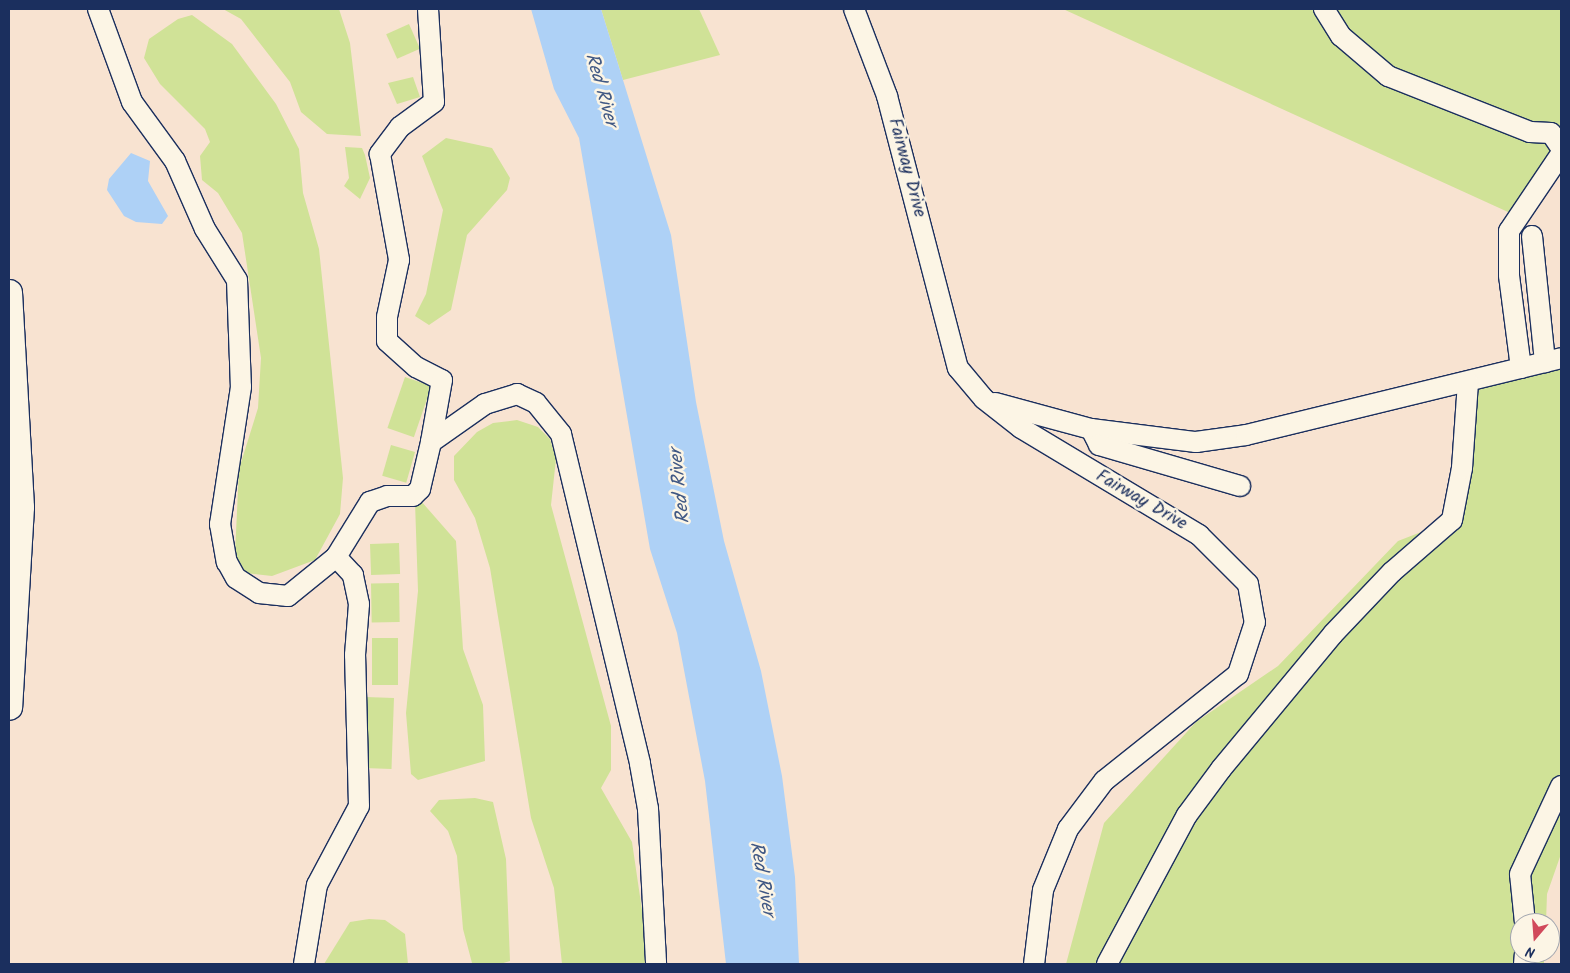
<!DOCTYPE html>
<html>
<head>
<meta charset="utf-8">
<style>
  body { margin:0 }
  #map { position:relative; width:1570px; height:973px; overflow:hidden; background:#f8e3d1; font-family:Kalam,sans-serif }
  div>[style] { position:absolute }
  .green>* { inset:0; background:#d0e297; transform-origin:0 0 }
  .water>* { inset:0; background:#aed1f6 }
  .roads { filter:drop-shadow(1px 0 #1b2f5e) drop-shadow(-1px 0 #1b2f5e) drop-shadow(0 1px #1b2f5e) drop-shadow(0 -1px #1b2f5e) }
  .minor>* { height:20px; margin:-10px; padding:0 10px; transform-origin:10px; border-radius:10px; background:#fcf5e5 }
  .major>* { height:25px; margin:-12.5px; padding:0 12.5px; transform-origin:12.5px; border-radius:12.5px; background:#fcf5e5 }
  span { translate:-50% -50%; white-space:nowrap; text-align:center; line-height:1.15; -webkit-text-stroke:5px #fcf5e5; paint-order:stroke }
  .street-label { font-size:18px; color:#1b2f5e }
  .water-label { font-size:19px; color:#405884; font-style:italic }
  .frame { position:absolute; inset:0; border:10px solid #1b2f5e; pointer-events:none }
  .north { position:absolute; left:1510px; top:913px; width:50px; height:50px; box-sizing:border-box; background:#fcf5e5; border:1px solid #a2a6af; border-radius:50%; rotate:198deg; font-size:14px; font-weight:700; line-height:20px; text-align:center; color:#1b2f5e }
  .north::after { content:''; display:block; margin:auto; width:18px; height:22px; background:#d1495b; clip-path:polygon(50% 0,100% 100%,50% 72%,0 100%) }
</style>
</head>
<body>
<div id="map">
  <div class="green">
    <div style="clip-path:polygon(223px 9px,339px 9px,350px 43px,361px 136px,327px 134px,301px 112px,290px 82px,241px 19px)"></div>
    <div style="clip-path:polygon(601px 9px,699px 9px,720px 55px,623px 80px)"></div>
    <div style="clip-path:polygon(1063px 9px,1561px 9px,1561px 125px,1551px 133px,1561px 148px,1519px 217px)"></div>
    <div style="clip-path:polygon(192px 15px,232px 44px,276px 104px,299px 149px,303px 193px,319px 249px,343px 478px,340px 514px,315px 560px,272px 576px,246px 573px,235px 554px,239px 469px,258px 408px,261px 358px,242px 233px,218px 193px,202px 180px,200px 156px,210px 142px,205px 129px,160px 84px,144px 58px,149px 39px,178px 19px)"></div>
    <div style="left:409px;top:24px;width:27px;height:25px;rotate:66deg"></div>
    <div style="clip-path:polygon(413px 77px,420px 97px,397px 104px,388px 83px)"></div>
    <div style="clip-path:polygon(446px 138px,492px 148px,510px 178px,507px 190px,467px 235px,451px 310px,429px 325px,415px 316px,426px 294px,443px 210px,422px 156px)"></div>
    <div style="clip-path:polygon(345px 147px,362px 148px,365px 155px,370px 178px,360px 199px,344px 186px,349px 178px)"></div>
    <div style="clip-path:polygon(1561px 358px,1561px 854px,1547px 894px,1546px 923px,1520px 923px,1520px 953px,1544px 953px,1544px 964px,1066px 964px,1104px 823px,1196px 722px,1278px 666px,1398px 541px,1452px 520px,1468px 382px)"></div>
    <div style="left:405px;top:377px;width:28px;height:54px;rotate:19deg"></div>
    <div style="clip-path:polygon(517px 420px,538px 427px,550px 439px,556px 459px,551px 505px,611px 726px,611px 770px,601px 788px,632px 842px,643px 917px,645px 964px,562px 964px,554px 888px,531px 818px,490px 568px,475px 518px,454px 480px,454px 456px,477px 432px,493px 423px)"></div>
    <div style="left:391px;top:445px;width:25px;height:32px;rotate:16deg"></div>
    <div style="clip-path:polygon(421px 501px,456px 541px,463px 649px,483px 705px,485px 761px,418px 780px,411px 774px,406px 713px,418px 591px,415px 502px)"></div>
    <div style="left:399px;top:543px;width:31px;height:29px;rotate:88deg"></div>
    <div style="left:399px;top:583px;width:39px;height:28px;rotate:89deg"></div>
    <div style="left:372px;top:638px;width:26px;height:47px"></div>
    <div style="left:366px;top:697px;width:28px;height:71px;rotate:2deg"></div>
    <div style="clip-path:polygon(475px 798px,493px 802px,506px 859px,510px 961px,500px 964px,472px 963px,463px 929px,457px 856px,448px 831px,430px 811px,439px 800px)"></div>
    <div style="clip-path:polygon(369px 919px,385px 920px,405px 934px,408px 964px,324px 964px,350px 922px)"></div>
  </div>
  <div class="water">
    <div style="clip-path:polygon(531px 9px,601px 9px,671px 235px,696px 402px,724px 541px,761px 671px,782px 776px,795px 877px,799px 964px,726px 964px,705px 781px,677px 633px,650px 549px,579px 138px,554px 89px)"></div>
    <div style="clip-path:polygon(131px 153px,150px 161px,148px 181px,168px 216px,162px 224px,136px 222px,124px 216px,107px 190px,109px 179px)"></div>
  </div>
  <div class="roads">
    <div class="minor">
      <div style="left:98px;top:9px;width:99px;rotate:69.9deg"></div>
      <div style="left:132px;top:102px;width:73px;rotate:53.9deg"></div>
      <div style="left:175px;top:161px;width:74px;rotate:66.2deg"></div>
      <div style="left:205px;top:229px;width:60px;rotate:57.9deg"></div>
      <div style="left:237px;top:280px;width:107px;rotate:87.9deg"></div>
      <div style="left:241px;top:387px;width:139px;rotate:98.7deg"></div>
      <div style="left:220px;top:524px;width:39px;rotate:80deg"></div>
      <div style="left:227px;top:562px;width:18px;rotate:61deg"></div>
      <div style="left:236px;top:578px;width:27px;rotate:33deg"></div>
      <div style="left:259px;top:593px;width:29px;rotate:6deg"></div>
      <div style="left:288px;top:596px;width:62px;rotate:-39.1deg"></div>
      <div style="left:336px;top:557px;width:65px;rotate:-58.3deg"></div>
      <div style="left:370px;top:502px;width:18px;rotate:-19deg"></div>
      <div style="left:387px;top:496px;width:26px"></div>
      <div style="left:413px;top:496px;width:10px;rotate:-45deg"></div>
      <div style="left:420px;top:489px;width:48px;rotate:-76.8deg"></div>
      <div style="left:431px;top:442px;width:66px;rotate:-35.1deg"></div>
      <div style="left:485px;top:404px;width:34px;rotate:-17deg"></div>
      <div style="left:517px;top:394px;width:21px;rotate:25deg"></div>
      <div style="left:536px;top:403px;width:40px;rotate:51deg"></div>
      <div style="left:561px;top:434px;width:339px;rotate:76.5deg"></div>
      <div style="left:640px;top:764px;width:46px;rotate:79.9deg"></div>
      <div style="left:648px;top:809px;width:155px;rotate:87deg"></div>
      <div style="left:428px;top:9px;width:93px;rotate:86.3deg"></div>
      <div style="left:434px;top:102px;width:42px;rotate:143.7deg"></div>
      <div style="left:400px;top:127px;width:34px;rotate:127deg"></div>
      <div style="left:380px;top:154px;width:108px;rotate:79.8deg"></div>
      <div style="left:399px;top:260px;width:58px;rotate:101.9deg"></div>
      <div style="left:387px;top:317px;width:24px;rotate:90deg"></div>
      <div style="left:387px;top:341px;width:39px;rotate:42deg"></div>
      <div style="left:416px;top:367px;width:29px;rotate:27deg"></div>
      <div style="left:442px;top:380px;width:63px;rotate:100.1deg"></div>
      <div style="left:854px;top:9px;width:93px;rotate:69.2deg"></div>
      <div style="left:887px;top:96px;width:281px;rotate:75.4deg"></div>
      <div style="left:958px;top:368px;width:40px;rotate:50deg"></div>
      <div style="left:984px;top:399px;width:47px;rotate:38.1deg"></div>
      <div style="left:1021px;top:428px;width:208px;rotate:31deg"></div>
      <div style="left:1199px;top:535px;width:69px;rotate:45deg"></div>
      <div style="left:1248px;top:584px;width:39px;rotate:80deg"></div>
      <div style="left:1255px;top:622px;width:55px;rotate:108.1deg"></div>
      <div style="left:1238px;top:674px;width:171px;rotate:141.4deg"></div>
      <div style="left:1104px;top:781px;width:60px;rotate:126.9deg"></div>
      <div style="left:1068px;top:829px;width:66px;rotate:112.3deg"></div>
      <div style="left:1043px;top:890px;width:75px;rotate:96.9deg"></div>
      <div style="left:1324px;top:9px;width:32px;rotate:58deg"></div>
      <div style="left:1341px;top:36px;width:62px;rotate:40.4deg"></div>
      <div style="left:1388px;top:76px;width:153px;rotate:21.5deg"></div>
      <div style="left:1530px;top:132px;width:21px;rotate:3deg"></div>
      <div style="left:1551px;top:133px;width:18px;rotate:56deg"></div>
      <div style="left:1532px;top:236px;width:127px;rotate:84.1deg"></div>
      <div style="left:1521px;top:368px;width:94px;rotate:-97.4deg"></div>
      <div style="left:1509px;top:275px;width:44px;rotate:-90deg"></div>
      <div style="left:1509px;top:231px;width:93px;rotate:-56deg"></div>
      <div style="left:995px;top:403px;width:99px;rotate:15.2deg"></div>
      <div style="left:1091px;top:429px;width:106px;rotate:7.1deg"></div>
      <div style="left:1196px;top:442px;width:50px;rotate:-8deg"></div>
      <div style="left:1246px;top:435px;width:324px;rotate:-13.7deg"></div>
      <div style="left:1091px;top:429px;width:18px;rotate:63deg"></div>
      <div style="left:1099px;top:445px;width:147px;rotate:16.2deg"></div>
      <div style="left:1525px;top:923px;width:49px;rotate:-95.8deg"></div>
      <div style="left:1520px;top:874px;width:97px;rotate:-65deg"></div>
      <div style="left:304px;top:964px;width:80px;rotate:-80.7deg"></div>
      <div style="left:317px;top:885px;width:89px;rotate:-62deg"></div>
      <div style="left:359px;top:806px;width:151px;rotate:-91.5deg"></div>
      <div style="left:355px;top:655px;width:51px;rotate:-85.5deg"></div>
      <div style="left:359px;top:604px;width:30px;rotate:-102deg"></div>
      <div style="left:353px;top:575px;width:25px;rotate:-133deg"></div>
      <div style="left:1107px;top:964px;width:169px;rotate:-61.8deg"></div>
      <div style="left:1187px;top:815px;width:57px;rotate:-53.5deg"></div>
      <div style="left:1221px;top:769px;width:175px;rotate:-50.3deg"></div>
      <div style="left:1333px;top:634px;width:86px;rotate:-46.4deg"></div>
      <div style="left:1392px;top:572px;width:79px;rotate:-40.9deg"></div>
      <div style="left:1452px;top:520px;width:53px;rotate:-79.1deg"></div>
      <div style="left:1462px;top:468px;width:86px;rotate:-86deg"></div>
      <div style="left:1524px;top:964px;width:11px;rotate:-85deg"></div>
    </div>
    <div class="major">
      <div style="left:9px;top:292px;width:215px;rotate:86.8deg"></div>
      <div style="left:21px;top:507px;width:200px;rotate:93.4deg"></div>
    </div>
  </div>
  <div class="street-label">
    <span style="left:906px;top:168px;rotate:75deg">Fairway Drive</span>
    <span style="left:1141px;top:501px;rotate:30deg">Fairway Drive</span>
  </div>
  <div class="water-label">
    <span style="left:600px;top:90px;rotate:74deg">Red River</span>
    <span style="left:681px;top:486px;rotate:-96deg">Red River</span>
    <span style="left:761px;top:879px;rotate:80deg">Red River</span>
  </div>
  <div class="frame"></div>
  <div class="north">N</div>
</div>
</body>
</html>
